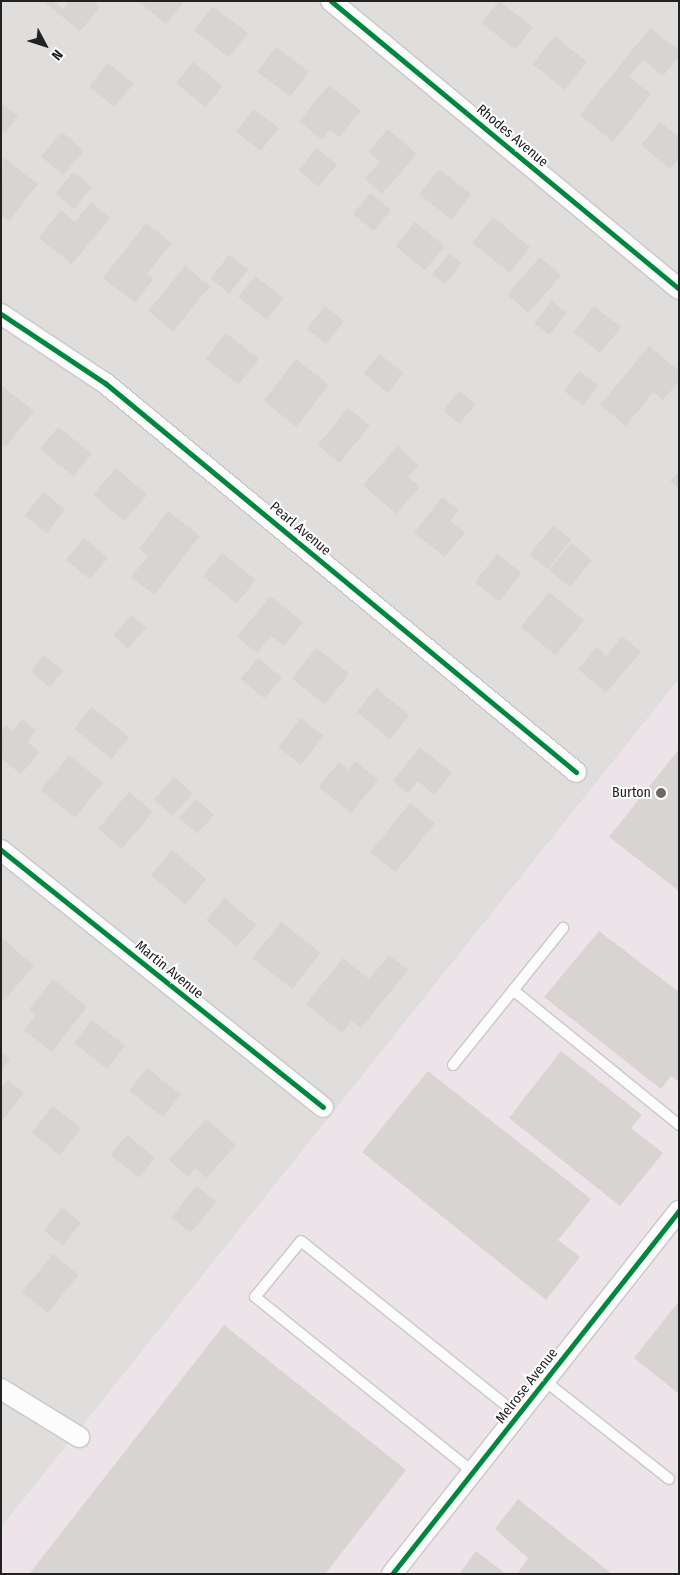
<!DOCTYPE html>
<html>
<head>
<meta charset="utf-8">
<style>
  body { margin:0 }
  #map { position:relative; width:680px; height:1575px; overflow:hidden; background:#f0eeeb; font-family:"Fira Sans Condensed",sans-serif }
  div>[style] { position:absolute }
  .residential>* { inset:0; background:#dfdedc }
  .industrial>* { inset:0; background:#ede4e9 }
  .building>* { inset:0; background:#d7d4d2; transform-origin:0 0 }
  .roads { filter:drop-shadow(1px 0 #c9c8c7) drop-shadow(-1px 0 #c9c8c7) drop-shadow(0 1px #c9c8c7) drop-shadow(0 -1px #c9c8c7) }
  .service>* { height:10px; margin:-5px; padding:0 5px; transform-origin:5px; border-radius:5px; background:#fdfcfc }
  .minor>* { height:20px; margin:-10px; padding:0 10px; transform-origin:10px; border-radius:10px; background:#fdfcfc }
  .cycleway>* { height:5px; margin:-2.5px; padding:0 2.5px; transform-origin:2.5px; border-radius:2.5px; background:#00873e }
  .dots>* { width:14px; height:14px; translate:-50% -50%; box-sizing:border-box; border:2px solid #fff; border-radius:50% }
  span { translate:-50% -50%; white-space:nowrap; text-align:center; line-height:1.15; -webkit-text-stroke:4px #fff; paint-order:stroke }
  .street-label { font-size:14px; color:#222 }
  .poi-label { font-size:14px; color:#222 }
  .right { translate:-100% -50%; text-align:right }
  .frame { position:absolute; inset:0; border:2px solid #222; pointer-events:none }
  .north { position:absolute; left:20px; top:20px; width:50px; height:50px; -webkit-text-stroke:4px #fff; paint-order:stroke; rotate:130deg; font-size:14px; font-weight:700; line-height:20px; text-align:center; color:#222 }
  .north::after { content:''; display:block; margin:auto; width:18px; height:22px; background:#222; clip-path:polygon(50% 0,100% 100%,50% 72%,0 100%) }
</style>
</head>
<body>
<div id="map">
  <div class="residential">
    <div style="clip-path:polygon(1px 1px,679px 1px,679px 679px,1px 1528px)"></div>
  </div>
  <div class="industrial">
    <div style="clip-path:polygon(679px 679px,679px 1574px,1px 1574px,1px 1528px)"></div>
  </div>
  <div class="building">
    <div style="clip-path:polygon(43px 1px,54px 1px,63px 9px,70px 1px,93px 1px,100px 7px,80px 31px)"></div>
    <div style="clip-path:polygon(138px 1px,184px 1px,166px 24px)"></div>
    <div style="left:499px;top:1px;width:43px;height:28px;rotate:38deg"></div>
    <div style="left:213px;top:6px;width:44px;height:31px;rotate:38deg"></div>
    <div style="clip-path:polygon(650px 28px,679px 50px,679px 56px,663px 76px,643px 60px,629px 77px,651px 94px,613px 142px,580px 115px)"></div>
    <div style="left:555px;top:36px;width:41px;height:36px;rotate:39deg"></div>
    <div style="left:276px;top:47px;width:41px;height:31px;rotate:37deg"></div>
    <div style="left:193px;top:62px;width:38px;height:27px;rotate:39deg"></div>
    <div style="left:108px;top:63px;width:33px;height:30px;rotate:39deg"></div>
    <div style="clip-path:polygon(329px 85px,361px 111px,339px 137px,330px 130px,322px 140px,299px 121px)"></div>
    <div style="clip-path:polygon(1px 103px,18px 116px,4px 133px,1px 130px)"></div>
    <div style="left:254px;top:109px;width:31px;height:29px;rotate:38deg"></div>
    <div style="clip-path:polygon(660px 122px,679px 137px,679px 158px,670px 169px,641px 145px)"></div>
    <div style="clip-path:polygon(388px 129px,417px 154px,382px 194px,365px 179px,380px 162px,368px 152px)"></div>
    <div style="left:62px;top:132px;width:29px;height:32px;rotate:41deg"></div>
    <div style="left:317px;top:148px;width:26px;height:29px;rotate:40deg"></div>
    <div style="clip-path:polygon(3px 157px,38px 184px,9px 221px,1px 215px)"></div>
    <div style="left:439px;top:169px;width:41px;height:32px;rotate:38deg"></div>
    <div style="left:73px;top:172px;width:24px;height:28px;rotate:38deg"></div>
    <div style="left:370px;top:193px;width:27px;height:27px;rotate:39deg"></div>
    <div style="clip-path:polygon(91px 202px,110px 218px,72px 264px,39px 238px,61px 210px,75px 222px)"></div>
    <div style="left:493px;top:217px;width:48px;height:33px;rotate:39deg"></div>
    <div style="left:415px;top:222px;width:38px;height:31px;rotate:39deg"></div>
    <div style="clip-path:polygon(146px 223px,172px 243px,147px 274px,153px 279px,135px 303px,103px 278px)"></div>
    <div style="left:449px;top:253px;width:16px;height:27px;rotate:38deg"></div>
    <div style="left:229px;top:255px;width:24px;height:30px;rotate:38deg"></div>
    <div style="left:540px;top:257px;width:28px;height:50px;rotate:41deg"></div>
    <div style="left:185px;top:266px;width:32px;height:58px;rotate:39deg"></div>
    <div style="left:255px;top:276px;width:36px;height:27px;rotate:38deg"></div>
    <div style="left:552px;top:301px;width:19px;height:28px;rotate:39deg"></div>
    <div style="left:325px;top:306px;width:24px;height:29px;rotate:38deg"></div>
    <div style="left:594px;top:306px;width:34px;height:33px;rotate:38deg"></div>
    <div style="left:226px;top:333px;width:42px;height:33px;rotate:38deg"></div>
    <div style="clip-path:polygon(649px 346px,679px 371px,679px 381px,663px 400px,653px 392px,626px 426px,600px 405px)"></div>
    <div style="left:379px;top:354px;width:31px;height:25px;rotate:38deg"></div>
    <div style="left:296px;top:359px;width:42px;height:53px;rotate:38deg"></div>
    <div style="left:579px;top:371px;width:24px;height:25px;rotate:36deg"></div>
    <div style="clip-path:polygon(1px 385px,34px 411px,6px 447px,1px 444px)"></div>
    <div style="left:459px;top:391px;width:21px;height:25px;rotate:39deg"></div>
    <div style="left:348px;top:408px;width:28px;height:48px;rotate:39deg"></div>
    <div style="left:58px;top:427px;width:43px;height:29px;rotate:38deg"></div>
    <div style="clip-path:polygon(398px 446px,419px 466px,408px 477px,420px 487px,396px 514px,363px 485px)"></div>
    <div style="left:116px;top:468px;width:41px;height:35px;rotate:41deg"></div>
    <div style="clip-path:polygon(679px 472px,679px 488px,670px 481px)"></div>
    <div style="left:43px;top:492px;width:28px;height:30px;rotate:38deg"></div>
    <div style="clip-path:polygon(442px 497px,458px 510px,450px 521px,465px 532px,445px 557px,414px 533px)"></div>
    <div style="clip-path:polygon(168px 511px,200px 536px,154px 595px,131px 577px,148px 556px,139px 549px)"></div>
    <div style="left:553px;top:525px;width:23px;height:38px;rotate:38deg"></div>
    <div style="left:84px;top:538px;width:31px;height:28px;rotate:40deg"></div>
    <div style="left:571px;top:543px;width:27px;height:35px;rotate:39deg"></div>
    <div style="left:222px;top:553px;width:43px;height:30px;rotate:39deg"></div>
    <div style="left:497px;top:554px;width:31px;height:36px;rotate:38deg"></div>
    <div style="left:549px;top:592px;width:45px;height:45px;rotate:39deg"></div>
    <div style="clip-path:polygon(270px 596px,303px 622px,284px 646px,271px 636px,257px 653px,237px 637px)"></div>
    <div style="left:131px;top:615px;width:20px;height:27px;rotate:41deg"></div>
    <div style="clip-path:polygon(622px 636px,641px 652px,606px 693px,578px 669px,597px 647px,606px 656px)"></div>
    <div style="left:316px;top:648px;width:42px;height:39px;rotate:38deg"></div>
    <div style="left:44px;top:655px;width:25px;height:21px;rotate:40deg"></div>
    <div style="left:258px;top:658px;width:31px;height:27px;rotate:40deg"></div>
    <div style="left:376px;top:688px;width:43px;height:31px;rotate:39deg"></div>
    <div style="left:92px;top:707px;width:48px;height:28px;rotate:39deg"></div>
    <div style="left:301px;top:718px;width:29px;height:37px;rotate:38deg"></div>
    <div style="clip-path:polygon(22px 719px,36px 730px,27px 742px,40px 752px,21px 774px,1px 758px,1px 731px,6px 725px,13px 730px)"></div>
    <div style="clip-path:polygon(420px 747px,452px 773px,434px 795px,418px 781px,408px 794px,393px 781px)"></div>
    <div style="clip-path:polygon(679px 749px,679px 891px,609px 837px)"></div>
    <div style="left:69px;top:755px;width:44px;height:45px;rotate:39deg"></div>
    <div style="clip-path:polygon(355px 761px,378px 780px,351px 813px,319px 787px,339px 762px,348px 770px)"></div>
    <div style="left:174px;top:777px;width:25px;height:30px;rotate:42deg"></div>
    <div style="left:129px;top:792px;width:31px;height:48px;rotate:40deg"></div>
    <div style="left:196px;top:799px;width:24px;height:25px;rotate:42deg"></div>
    <div style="left:410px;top:803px;width:32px;height:63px;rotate:39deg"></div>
    <div style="left:172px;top:850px;width:45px;height:33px;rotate:40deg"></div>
    <div style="left:225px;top:898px;width:41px;height:29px;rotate:41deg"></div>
    <div style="left:281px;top:922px;width:50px;height:46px;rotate:38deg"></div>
    <div style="clip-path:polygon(599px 931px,679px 992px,679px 1082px,671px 1076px,661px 1089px,544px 997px)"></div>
    <div style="clip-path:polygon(1px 937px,34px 966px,3px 1001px,1px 999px)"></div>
    <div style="clip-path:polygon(389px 955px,408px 970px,361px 1028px,352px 1021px,342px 1033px,306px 1004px,343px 958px,369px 979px)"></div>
    <div style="clip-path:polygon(53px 979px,87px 1007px,52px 1052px,24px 1030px,36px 1015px,29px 1009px)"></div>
    <div style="left:92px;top:1020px;width:42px;height:29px;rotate:38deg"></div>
    <div style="clip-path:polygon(561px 1051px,642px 1115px,631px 1128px,663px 1153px,620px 1206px,509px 1118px)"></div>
    <div style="clip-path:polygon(1px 1052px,10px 1059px,1px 1070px)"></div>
    <div style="left:147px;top:1068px;width:43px;height:29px;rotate:38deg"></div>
    <div style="clip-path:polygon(428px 1071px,591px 1199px,558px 1240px,580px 1257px,546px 1300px,362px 1152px)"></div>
    <div style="clip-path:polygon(8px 1080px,24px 1093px,1px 1122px,1px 1088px)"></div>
    <div style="left:53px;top:1106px;width:36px;height:34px;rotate:39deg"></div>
    <div style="clip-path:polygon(206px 1119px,236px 1145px,206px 1178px,195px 1168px,188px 1177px,169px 1160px)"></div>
    <div style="left:127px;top:1135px;width:36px;height:26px;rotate:39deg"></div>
    <div style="left:197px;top:1186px;width:25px;height:40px;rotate:40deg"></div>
    <div style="left:62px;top:1208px;width:24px;height:29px;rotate:38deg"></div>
    <div style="left:53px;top:1254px;width:33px;height:49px;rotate:39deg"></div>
    <div style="clip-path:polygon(679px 1301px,679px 1394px,634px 1358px)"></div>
    <div style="clip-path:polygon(224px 1325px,406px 1470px,325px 1574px,29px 1574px)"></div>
    <div style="clip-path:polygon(518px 1499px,612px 1574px,517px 1574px,528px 1558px,495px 1529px)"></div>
    <div style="clip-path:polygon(476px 1551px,506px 1574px,459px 1574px)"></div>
  </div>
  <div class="roads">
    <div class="service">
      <div style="left:513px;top:990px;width:214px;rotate:39.1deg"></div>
      <div style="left:453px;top:1065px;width:176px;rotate:-51.2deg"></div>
      <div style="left:545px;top:1381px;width:158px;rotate:38.3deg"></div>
      <div style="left:473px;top:1472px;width:280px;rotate:-141.2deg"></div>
      <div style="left:255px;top:1297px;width:72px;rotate:-50.6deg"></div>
      <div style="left:301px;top:1241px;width:278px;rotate:38.7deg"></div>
    </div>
    <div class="minor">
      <div style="left:331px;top:1px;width:452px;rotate:39.6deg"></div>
      <div style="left:1px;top:314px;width:125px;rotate:33.6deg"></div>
      <div style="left:105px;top:383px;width:611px;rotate:39.55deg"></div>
      <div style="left:1px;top:850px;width:412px;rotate:38.6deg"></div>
      <div style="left:1px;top:1389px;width:92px;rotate:31.6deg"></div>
      <div style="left:392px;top:1574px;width:463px;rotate:-51.7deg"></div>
    </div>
  </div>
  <div class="cycleway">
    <div style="left:331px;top:1px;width:452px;rotate:39.6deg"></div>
    <div style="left:1px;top:314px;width:125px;rotate:33.6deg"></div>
    <div style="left:105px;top:383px;width:611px;rotate:39.55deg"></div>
    <div style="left:1px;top:850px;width:412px;rotate:38.6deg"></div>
    <div style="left:392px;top:1574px;width:463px;rotate:-51.7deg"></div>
  </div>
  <div class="dots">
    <div style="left:661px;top:793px;background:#6a6968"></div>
  </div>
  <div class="street-label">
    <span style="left:512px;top:136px;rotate:40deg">Rhodes Avenue</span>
    <span style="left:300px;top:529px;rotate:40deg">Pearl Avenue</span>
    <span style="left:169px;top:970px;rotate:39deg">Martin Avenue</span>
    <span style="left:527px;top:1386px;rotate:-52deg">Melrose Avenue</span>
  </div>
  <div class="poi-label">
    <span class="right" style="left:651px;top:793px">Burton</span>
  </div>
  <div class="frame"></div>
  <div class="north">N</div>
</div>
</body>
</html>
